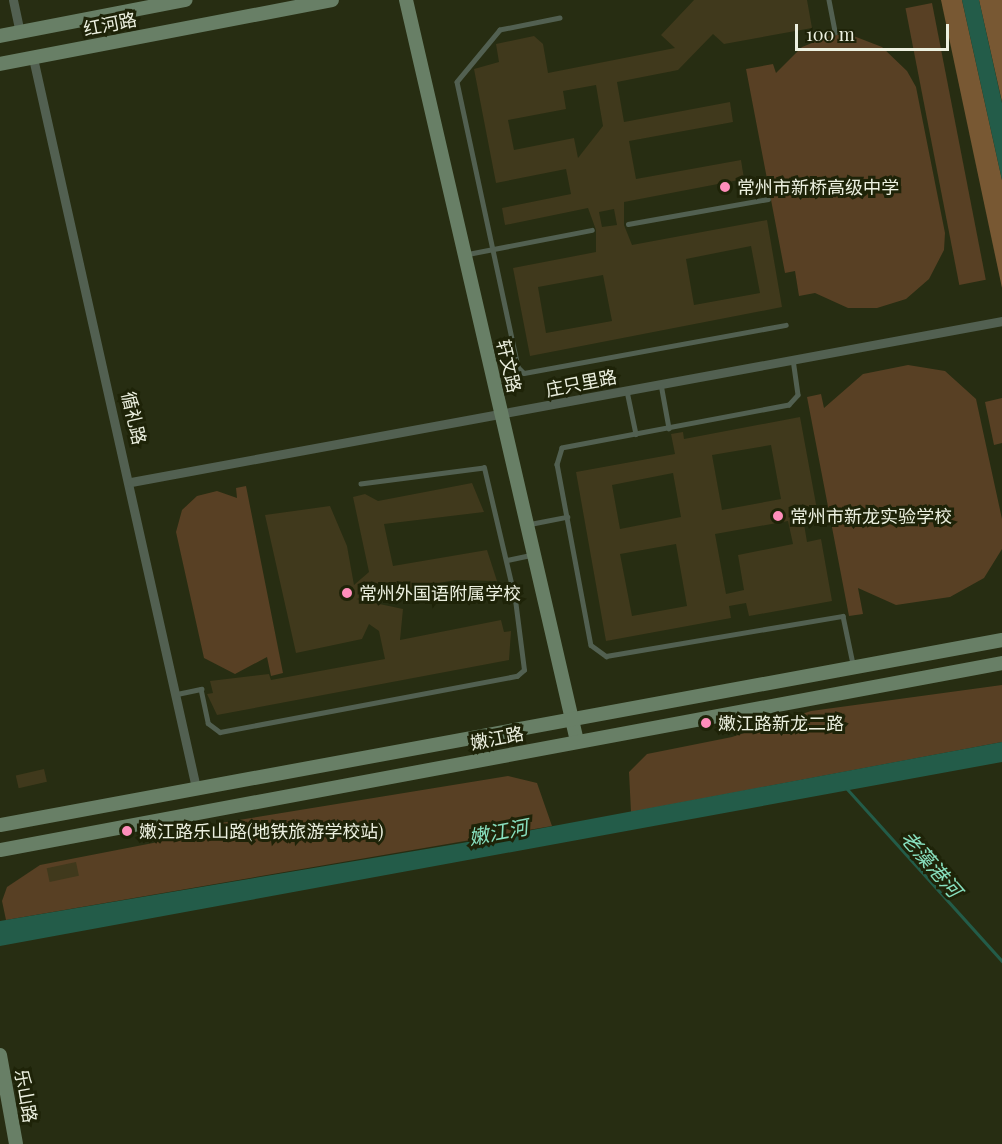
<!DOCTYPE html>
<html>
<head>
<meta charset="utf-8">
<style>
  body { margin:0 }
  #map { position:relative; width:1002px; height:1144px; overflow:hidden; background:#272d12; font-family:"Playfair Display","Noto Sans SC",serif }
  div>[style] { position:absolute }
  .green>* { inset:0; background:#584024; transform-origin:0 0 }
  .forest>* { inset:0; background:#785833 }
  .water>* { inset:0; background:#235c49 }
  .stream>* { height:3px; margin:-1.5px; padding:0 1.5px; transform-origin:1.5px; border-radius:1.5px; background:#235c49 }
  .building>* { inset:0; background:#40391c; transform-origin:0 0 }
  .lane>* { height:4.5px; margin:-2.25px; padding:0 2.25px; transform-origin:2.25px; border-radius:2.25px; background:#526051 }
  .street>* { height:9px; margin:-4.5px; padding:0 4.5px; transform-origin:4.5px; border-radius:4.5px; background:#526051 }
  .secondary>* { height:14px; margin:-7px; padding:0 7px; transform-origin:7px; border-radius:7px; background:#687f66 }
  .dots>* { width:16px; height:16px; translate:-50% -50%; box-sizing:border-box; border:3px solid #1e2308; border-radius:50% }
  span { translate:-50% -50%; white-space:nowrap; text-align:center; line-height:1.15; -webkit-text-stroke:6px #1e2308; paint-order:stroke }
  .street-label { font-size:18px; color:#ecf0e0 }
  .poi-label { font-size:18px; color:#ecf0e0 }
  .left { translate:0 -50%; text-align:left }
  .water-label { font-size:20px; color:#88e0bf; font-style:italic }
  .scale { position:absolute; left:795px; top:24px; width:154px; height:27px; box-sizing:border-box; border:3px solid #ecf0e0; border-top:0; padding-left:8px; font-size:18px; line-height:21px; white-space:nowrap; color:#ecf0e0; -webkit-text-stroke:4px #1e2308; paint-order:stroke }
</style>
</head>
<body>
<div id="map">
  <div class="green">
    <div style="left:932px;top:3px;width:282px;height:27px;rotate:79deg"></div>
    <div style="clip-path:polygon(832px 35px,851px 35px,882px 47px,907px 71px,916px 87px,945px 233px,944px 250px,929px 279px,906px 299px,877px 308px,848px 308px,815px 293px,799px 296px,795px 271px,785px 273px,746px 69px,773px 64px,776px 73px,802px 47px)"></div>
    <div style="clip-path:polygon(908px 365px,945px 371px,976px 399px,1002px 519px,1002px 549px,984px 578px,950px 597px,896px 605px,858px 588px,863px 614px,849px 616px,807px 397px,821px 394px,824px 408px,863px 374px)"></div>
    <div style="clip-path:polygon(1002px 398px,1002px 443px,994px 445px,985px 402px)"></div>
    <div style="clip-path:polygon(246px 486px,283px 673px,271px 676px,267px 657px,235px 674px,204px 658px,176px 532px,182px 510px,197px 496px,217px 491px,237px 498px,236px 488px)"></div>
    <div style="clip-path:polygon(1002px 685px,1002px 742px,631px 812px,629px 772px,647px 754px,732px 737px,811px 711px)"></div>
    <div style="clip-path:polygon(508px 776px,537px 783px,552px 826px,6px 920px,2px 901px,7px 887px,40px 865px,153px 843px,214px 824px)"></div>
  </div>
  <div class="forest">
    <div style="clip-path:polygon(941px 0,962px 0,1002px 180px,1002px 288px)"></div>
    <div style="clip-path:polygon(979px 0,1002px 0,1002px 102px)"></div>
  </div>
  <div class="water">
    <div style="clip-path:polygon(962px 0,979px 0,1002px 103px,1002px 180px)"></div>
    <div style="clip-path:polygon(1002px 742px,1002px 762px,0 946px,0 921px,462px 843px)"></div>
  </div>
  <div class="stream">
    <div style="left:847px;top:789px;width:232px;rotate:48deg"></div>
  </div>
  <div class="building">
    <div style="clip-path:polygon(evenodd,694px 0,807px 0,812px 28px,724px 44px,713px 34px,678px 70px,617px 82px,624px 122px,730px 102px,733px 122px,629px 141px,636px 179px,741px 160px,744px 179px,624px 202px,624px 225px,632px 245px,767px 220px,782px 307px,530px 356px,513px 268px,596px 252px,596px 230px,588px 208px,505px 225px,502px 208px,571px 194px,566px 169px,496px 183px,474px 69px,499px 62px,496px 44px,534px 36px,543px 44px,548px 73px,675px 48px,661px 35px,694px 0,596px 85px,603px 126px,578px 158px,574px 138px,514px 150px,508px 120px,566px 109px,563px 91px,596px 85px,694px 0,614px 209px,617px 225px,602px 227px,599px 212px,614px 209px,694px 0,751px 246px,760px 293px,694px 305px,686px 259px,751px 246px,694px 0,603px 275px,612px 321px,546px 333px,538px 287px,603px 275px)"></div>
    <div style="clip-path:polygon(evenodd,800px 417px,818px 515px,803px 518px,807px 542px,821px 539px,832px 601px,749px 616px,746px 603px,729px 606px,731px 618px,606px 641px,576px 472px,675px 454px,671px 434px,683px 432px,684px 439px,800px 417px,771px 445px,781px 499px,722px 510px,712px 455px,771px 445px,800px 417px,673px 473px,681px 517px,620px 529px,612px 485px,673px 473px,800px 417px,788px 521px,793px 544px,738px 555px,744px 590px,726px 594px,715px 534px,788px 521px,800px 417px,676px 544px,687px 606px,632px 616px,620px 554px,676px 544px)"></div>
    <div style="clip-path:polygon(472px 483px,484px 512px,384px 524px,393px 566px,487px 550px,497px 581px,455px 580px,356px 599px,403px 609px,400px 640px,501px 620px,504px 632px,511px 631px,509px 660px,217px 715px,207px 694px,213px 693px,210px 681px,269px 674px,271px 680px,385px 659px,379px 631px,369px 624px,362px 639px,296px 653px,265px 515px,330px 506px,347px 546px,354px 585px,369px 572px,353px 497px,365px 494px,378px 501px)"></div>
    <div style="left:44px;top:769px;width:13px;height:29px;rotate:77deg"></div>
    <div style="left:76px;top:862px;width:14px;height:30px;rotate:78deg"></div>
  </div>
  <div class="lane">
    <div style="left:829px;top:0;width:33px;rotate:79deg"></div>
    <div style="left:560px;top:18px;width:61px;rotate:168.7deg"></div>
    <div style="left:500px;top:30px;width:67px;rotate:129.6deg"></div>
    <div style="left:457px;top:82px;width:291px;rotate:77.9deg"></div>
    <div style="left:518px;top:367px;width:8px;rotate:45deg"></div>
    <div style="left:524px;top:373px;width:266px;rotate:-10.4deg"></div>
    <div style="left:628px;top:224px;width:142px;rotate:-10.1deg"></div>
    <div style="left:468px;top:254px;width:126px;rotate:-11deg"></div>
    <div style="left:793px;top:359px;width:36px;rotate:82deg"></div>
    <div style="left:798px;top:395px;width:13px;rotate:132deg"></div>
    <div style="left:789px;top:405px;width:231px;rotate:169.3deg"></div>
    <div style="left:562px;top:448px;width:17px;rotate:107deg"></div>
    <div style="left:557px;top:464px;width:184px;rotate:79.4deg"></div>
    <div style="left:591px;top:645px;width:19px;rotate:36deg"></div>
    <div style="left:606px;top:656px;width:240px;rotate:-9.6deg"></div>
    <div style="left:843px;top:616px;width:49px;rotate:78.2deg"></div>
    <div style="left:661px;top:384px;width:45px;rotate:79.7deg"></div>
    <div style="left:627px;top:391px;width:44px;rotate:78.2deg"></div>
    <div style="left:530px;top:524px;width:38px;rotate:-11deg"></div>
    <div style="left:507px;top:560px;width:25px;rotate:-12deg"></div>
    <div style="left:177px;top:694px;width:25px;rotate:-12deg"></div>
    <div style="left:201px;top:689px;width:35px;rotate:78deg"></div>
    <div style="left:208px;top:723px;width:15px;rotate:37deg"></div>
    <div style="left:220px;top:732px;width:302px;rotate:-10.7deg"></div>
    <div style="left:517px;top:676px;width:9px;rotate:-41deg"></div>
    <div style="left:524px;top:670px;width:71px;rotate:-97.3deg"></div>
    <div style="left:515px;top:600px;width:136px;rotate:-103.2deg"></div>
    <div style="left:484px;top:468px;width:124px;rotate:172.6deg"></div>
  </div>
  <div class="street">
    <div style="left:13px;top:0;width:33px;rotate:78deg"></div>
    <div style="left:33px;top:58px;width:748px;rotate:77.41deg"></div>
    <div style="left:131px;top:482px;width:886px;rotate:-10.47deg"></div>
  </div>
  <div class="secondary">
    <div style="left:406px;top:0;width:760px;rotate:77.01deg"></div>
    <div style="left:0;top:36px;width:189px;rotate:-11deg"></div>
    <div style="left:0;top:64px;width:338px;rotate:-10.9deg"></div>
    <div style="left:0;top:825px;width:1019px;rotate:-10.46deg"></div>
    <div style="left:0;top:850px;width:1019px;rotate:-10.57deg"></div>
    <div style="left:0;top:1055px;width:90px;rotate:79.8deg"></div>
  </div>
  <div class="dots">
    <div style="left:725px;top:187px;background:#ff8ebb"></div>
    <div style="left:778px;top:516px;background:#ff8ebb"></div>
    <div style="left:347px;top:593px;background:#ff8ebb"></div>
    <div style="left:706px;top:723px;background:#ff8ebb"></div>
    <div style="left:127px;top:831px;background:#ff8ebb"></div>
  </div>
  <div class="street-label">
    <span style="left:110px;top:24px;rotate:-11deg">红河路</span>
    <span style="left:509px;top:366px;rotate:77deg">轩文路</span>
    <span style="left:581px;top:383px;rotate:-11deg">庄只里路</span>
    <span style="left:134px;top:418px;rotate:77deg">循礼路</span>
    <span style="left:497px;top:738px;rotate:-11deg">嫩江路</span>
    <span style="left:26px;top:1096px;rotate:80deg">乐山路</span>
  </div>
  <div class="poi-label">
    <span class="left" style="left:737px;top:187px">常州市新桥高级中学</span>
    <span class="left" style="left:790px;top:516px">常州市新龙实验学校</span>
    <span class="left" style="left:359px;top:593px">常州外国语附属学校</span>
    <span class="left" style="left:718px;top:723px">嫩江路新龙二路</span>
    <span class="left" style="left:139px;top:831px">嫩江路乐山路(地铁旅游学校站)</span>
  </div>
  <div class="water-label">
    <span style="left:498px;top:831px;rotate:-11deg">嫩江河</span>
    <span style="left:932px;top:863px;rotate:49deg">老藻港河</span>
  </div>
  <div class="scale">100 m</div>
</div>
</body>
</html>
